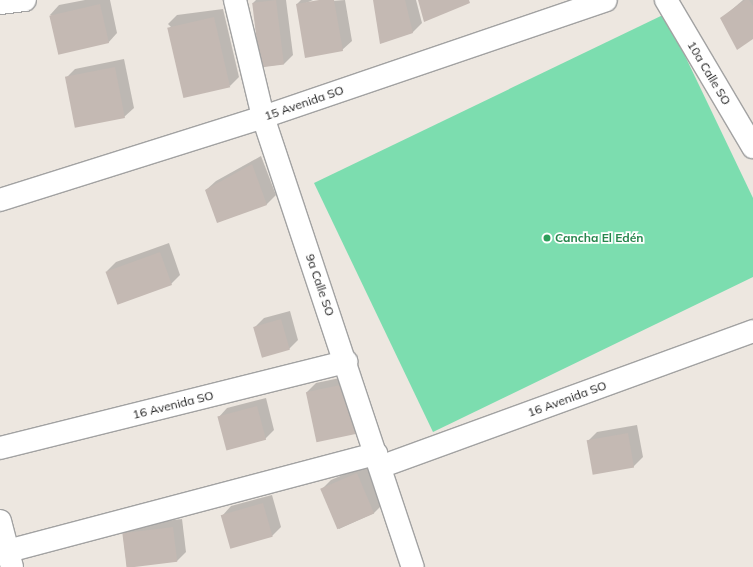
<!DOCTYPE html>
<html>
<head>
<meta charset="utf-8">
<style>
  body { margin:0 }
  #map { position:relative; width:753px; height:567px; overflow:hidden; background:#ede7e0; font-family:Mulish,sans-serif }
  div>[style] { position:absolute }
  .pitch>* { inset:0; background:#7cddaf }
  .shadow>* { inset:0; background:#0003 }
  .building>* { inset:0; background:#c4b9b3; transform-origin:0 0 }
  .roads { filter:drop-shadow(1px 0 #a2a2a2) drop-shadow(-1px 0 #a2a2a2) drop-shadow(0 1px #a2a2a2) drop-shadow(0 -1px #a2a2a2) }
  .minor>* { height:22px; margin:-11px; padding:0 11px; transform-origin:11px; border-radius:11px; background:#fff }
  .dots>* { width:11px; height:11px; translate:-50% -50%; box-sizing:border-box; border:2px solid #fff; border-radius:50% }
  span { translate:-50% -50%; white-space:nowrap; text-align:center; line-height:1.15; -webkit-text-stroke:3.5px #fff; paint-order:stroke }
  .street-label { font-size:12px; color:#1b1b1b }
  .leisure-label { font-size:12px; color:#27864d; font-weight:700 }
  .left { translate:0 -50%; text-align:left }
</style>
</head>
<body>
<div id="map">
  <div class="pitch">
    <div style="clip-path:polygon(665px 14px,753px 198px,753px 277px,433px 432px,314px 183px)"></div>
  </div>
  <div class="shadow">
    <div style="clip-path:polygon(85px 0,110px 0,117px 33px,108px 43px,50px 15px,59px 5px)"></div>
    <div style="clip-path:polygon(256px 0,286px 0,293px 55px,284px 64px,260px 67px,253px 3px)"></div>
    <div style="clip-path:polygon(301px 0,313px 0,306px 3px,345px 0,352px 41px,342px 50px,297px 4px)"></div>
    <div style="clip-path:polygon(374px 0,416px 0,422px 23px,413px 32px,381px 43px)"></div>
    <div style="clip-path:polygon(743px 0,753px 0,753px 37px,722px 18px)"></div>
    <div style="clip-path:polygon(223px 9px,239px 77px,230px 86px,168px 24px,177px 15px)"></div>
    <div style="clip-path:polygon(124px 59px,134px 108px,124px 117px,66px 78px,75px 69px)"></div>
    <div style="clip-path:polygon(261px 156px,276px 195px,267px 204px,218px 222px,206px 190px,216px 181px)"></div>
    <div style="clip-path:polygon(169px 243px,180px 275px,171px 284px,107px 271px,116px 262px)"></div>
    <div style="clip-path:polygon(290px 311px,298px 340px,289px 349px,255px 327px,264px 318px)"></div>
    <div style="clip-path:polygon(354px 375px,364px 424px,355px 433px,307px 392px,316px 383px)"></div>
    <div style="clip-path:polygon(266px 398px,274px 430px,265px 439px,218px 418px,227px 408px)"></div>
    <div style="clip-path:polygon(637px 425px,643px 457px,634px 466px,594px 473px,588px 441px,597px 432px)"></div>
    <div style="clip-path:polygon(366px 465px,383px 504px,374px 513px,339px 529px,322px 489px,331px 480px)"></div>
    <div style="clip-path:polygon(272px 495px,281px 527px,272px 536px,222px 516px,231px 506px)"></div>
    <div style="clip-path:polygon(182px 519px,186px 552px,177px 561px,127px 567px,123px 534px,133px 525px)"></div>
  </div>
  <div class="building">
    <div style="left:276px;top:0;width:65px;height:24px;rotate:83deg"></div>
    <div style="clip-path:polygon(319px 0,334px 0,343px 51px,305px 58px,296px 4px)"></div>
    <div style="clip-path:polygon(373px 0,405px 0,413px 33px,380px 44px)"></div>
    <div style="clip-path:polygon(418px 0,469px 0,470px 3px,424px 22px)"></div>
    <div style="clip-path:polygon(745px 0,749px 0,753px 6px,753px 39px,737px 50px,720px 18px)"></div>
    <div style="left:100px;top:4px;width:40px;height:52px;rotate:77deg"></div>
    <div style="left:214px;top:17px;width:72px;height:48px;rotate:77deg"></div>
    <div style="left:115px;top:67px;width:52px;height:51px;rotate:79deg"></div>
    <div style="clip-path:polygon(252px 164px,267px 205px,217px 223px,205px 190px)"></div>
    <div style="left:160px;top:252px;width:35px;height:58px;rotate:70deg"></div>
    <div style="left:281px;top:319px;width:32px;height:29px;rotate:74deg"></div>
    <div style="left:345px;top:384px;width:51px;height:40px;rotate:78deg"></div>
    <div style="left:257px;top:406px;width:35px;height:41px;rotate:75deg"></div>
    <div style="left:628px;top:433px;width:35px;height:42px;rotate:80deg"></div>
    <div style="left:357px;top:473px;width:44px;height:40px;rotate:67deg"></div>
    <div style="left:263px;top:503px;width:35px;height:44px;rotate:74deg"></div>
    <div style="left:173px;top:527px;width:35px;height:51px;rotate:83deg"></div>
  </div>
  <div class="roads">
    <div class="minor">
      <div style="left:235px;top:0;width:120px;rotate:76.5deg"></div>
      <div style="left:263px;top:117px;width:474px;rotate:71.6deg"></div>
      <div style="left:666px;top:0;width:171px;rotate:59.4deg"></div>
      <div style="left:0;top:3px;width:25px;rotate:-7deg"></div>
      <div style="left:0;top:200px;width:276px;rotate:-17.5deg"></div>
      <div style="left:263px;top:117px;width:362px;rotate:-18.8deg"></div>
      <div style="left:0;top:448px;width:357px;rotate:-14deg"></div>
      <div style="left:380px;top:467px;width:397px;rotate:-20deg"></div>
      <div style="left:0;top:521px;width:48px;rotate:75.4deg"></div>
      <div style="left:8px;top:551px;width:381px;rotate:-14.8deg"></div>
    </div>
  </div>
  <div class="dots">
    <div style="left:547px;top:238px;background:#2e9e5b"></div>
  </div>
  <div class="street-label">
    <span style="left:709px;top:73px;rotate:59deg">10a Calle SO</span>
    <span style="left:304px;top:103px;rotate:-19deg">15 Avenida SO</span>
    <span style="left:320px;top:285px;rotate:71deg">9a Calle SO</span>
    <span style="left:567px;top:399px;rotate:-20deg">16 Avenida SO</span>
    <span style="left:173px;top:405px;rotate:-14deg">16 Avenida SO</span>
  </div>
  <div class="leisure-label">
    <span class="left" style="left:555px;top:238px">Cancha El Edén</span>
  </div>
</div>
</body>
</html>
